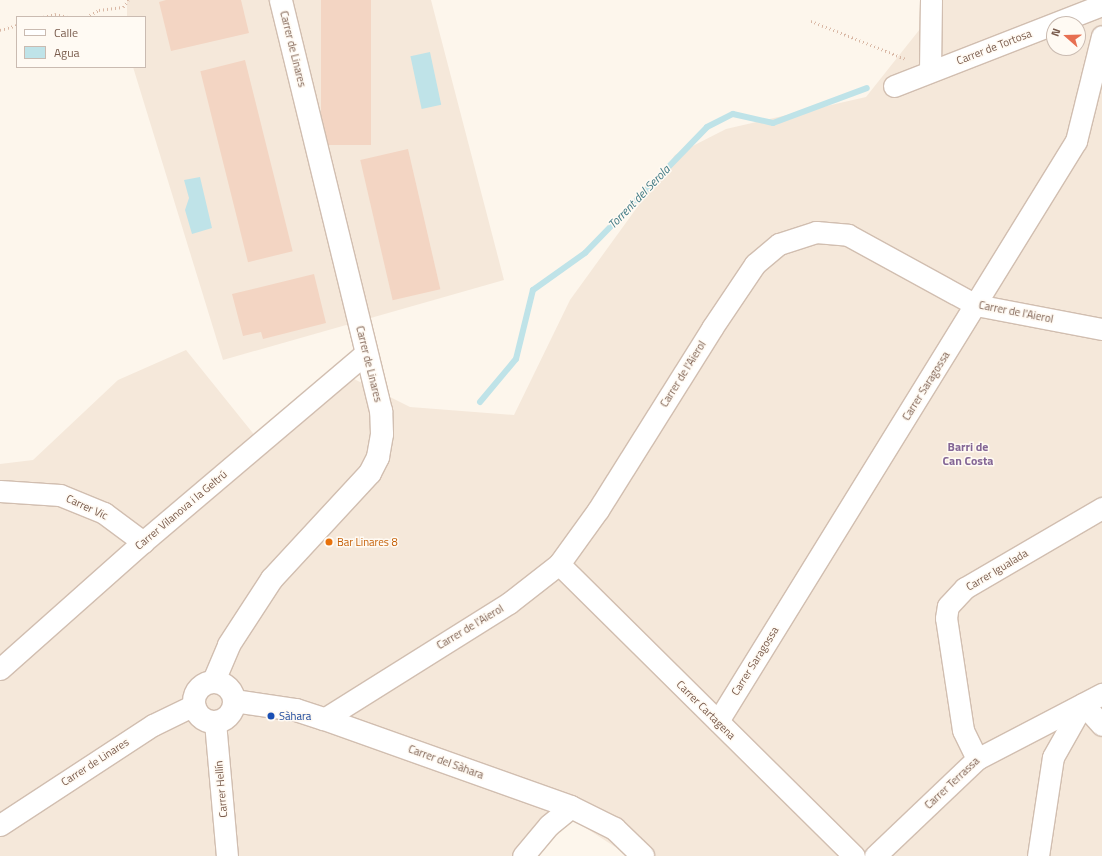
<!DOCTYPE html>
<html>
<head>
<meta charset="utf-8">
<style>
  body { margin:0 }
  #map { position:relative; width:1102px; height:856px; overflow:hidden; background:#fdf6ec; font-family:"Titillium Web",sans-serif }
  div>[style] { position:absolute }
  .residential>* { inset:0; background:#f5e8da }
  .water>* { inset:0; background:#bfe3e8; transform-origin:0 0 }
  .stream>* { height:6px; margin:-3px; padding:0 3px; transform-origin:3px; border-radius:3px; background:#bfe3e8 }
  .building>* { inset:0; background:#f3d5c3; transform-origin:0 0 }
  .path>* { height:2.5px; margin-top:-1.25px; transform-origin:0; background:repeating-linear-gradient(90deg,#d9b8a5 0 1px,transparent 0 4px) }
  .roads { filter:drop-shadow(1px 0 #d1beb0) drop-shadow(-1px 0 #d1beb0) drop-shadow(0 1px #d1beb0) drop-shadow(0 -1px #d1beb0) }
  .minor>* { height:21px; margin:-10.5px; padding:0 10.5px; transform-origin:10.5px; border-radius:10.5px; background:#fff }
  .tertiary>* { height:22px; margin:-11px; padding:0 11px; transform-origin:11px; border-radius:11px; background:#fff }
  .tertiary>.ring { margin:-11px; padding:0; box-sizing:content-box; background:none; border:22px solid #fff; border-radius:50% }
  .dots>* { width:11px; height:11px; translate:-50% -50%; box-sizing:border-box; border:2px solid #fffaf3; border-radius:50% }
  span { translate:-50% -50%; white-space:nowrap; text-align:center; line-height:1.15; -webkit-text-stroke:3px #fffaf3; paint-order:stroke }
  .street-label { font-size:11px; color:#7a5c4d }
  .food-label { font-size:11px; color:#c56008 }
  .left { translate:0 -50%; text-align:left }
  .transit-label { font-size:11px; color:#164399 }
  .water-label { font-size:12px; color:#437c86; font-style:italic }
  .neighbourhood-label { font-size:12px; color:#846695; font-weight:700 }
  .legend { position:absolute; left:16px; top:16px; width:130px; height:52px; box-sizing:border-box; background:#fffaf3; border:1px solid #cabbb1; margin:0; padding:5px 7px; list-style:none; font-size:12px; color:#7a5c4d }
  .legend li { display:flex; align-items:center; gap:8px; height:20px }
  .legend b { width:20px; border:1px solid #cabbb1 }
  .north { position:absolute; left:1046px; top:16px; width:40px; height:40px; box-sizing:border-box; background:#fffaf3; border:1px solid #cabbb1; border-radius:50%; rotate:290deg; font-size:11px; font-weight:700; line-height:16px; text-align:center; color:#7a5c4d }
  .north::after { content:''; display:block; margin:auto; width:14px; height:18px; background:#e76f51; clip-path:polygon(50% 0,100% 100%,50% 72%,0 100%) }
</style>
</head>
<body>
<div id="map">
  <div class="residential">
    <div style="clip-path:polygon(127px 0,431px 0,504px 280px,223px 360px,133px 67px,145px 67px,145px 17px,127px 17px)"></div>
    <div style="clip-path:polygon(evenodd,920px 0,1102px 0,1102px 856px,629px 856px,569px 817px,535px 856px,0 856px,0 464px,33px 460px,118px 380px,186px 350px,256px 437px,334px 369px,410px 407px,514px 415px,570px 300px,675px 155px,726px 129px,866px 97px,920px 29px,920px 0,1054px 24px,1078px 24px,1078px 48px,1054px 48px,1054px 24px)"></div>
  </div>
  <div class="water">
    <div style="left:430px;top:52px;width:54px;height:20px;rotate:78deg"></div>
    <div style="clip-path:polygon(200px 177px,212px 228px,192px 234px,185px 210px,189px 198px,184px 180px)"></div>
  </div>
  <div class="stream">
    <div style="left:480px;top:402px;width:56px;rotate:-50.1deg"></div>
    <div style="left:516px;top:359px;width:71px;rotate:-76.2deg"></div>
    <div style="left:533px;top:290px;width:64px;rotate:-35.4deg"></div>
    <div style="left:585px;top:253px;width:175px;rotate:-45.9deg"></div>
    <div style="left:707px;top:127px;width:29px;rotate:-27deg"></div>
    <div style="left:733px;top:114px;width:41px;rotate:12.7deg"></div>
    <div style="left:773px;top:123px;width:100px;rotate:-20.4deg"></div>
  </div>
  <div class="building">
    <div style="clip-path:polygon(166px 0,241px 0,249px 33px,171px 51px,159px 2px)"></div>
    <div style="left:321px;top:0;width:50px;height:145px"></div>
    <div style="left:245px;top:60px;width:197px;height:46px;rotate:76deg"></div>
    <div style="left:408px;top:149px;width:144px;height:49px;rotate:77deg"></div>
    <div style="clip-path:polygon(314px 274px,326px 323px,263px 339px,261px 332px,243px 336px,232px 294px)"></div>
  </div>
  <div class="path">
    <div style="left:43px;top:17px;width:12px;rotate:-14deg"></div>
    <div style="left:55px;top:14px;width:13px;rotate:13deg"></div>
    <div style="left:86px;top:17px;width:15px;rotate:-28deg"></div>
    <div style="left:99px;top:10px;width:24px;rotate:-7deg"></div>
    <div style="left:123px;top:7px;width:9px;rotate:-54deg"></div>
    <div style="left:811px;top:21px;width:102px;rotate:21.8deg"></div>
    <div style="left:0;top:30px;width:18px;rotate:-16deg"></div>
  </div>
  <div class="roads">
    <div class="minor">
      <div style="left:930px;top:71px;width:71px;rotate:-89.2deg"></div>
      <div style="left:894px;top:86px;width:223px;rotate:-21.3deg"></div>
      <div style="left:0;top:491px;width:60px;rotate:3.8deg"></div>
      <div style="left:60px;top:495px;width:48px;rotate:22.2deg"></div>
      <div style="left:104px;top:513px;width:49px;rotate:36.6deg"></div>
      <div style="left:559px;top:564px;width:415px;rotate:44.7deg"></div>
      <div style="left:0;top:669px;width:191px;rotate:-41.6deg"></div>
      <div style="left:143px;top:542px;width:291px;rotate:-40.3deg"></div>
      <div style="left:1083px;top:704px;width:28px;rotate:48deg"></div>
      <div style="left:324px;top:719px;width:218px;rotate:-32.1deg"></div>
      <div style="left:509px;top:603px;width:63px;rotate:-38deg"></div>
      <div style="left:559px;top:564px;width:67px;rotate:-54.2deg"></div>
      <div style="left:598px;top:510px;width:215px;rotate:-57.9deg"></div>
      <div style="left:712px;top:328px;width:77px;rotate:-56.1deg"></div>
      <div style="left:755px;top:264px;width:31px;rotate:-40deg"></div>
      <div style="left:779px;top:244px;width:39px;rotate:-18deg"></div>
      <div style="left:816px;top:232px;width:32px;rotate:5deg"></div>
      <div style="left:848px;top:235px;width:146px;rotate:28.7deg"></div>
      <div style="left:976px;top:305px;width:128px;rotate:10.8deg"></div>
      <div style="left:718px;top:721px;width:682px;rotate:-58.32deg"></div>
      <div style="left:1076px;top:141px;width:108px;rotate:-76.1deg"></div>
      <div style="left:215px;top:722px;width:135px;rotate:84.9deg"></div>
      <div style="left:977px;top:759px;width:32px;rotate:-116deg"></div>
      <div style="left:963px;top:730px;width:113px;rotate:-98.6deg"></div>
      <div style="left:946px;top:618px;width:12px;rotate:-81deg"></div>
      <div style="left:948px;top:606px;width:25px;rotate:-47deg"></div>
      <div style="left:965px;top:588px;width:159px;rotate:-30.3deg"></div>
      <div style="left:0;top:825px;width:183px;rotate:-33.2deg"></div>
      <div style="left:153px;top:725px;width:46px;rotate:-26deg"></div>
      <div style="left:523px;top:856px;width:40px;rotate:-50deg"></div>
      <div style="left:549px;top:825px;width:28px;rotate:-39deg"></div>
      <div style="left:875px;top:856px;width:141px;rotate:-43.6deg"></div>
      <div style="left:977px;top:759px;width:141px;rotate:-27.5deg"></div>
      <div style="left:1038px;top:856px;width:100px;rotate:-81.4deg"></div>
      <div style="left:1053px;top:757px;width:61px;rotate:-60.5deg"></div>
    </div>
    <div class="tertiary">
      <div style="left:214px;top:681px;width:39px;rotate:-67deg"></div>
      <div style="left:229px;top:645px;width:79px;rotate:-56.9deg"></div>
      <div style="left:272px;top:579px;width:144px;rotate:-47.2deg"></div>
      <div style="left:370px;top:473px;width:18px;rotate:-63deg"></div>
      <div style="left:378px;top:457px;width:23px;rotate:-80deg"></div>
      <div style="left:382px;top:434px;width:23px;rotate:-92deg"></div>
      <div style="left:381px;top:411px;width:423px;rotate:-103.7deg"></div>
      <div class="ring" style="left:194px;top:682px;width:18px;height:18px"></div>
      <div style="left:234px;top:701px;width:63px;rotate:8.3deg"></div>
      <div style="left:296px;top:710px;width:29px;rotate:18deg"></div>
      <div style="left:324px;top:719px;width:262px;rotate:19.6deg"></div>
      <div style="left:571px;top:807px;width:49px;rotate:26.6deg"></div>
      <div style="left:615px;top:829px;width:39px;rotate:44deg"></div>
    </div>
  </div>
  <div class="dots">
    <div style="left:329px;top:542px;background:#e8710a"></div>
    <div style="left:271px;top:716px;background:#1a4fb4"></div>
  </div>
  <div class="street-label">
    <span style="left:994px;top:47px;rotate:-21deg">Carrer de Tortosa</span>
    <span style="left:293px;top:49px;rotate:76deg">Carrer de Linares</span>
    <span style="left:1016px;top:312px;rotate:11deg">Carrer de l'Aierol</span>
    <span style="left:369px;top:364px;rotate:76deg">Carrer de Linares</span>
    <span style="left:683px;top:374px;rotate:-58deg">Carrer de l'Aierol</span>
    <span style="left:926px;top:386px;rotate:-58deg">Carrer Saragossa</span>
    <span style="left:87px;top:507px;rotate:25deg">Carrer Vic</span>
    <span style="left:181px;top:510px;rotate:-40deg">Carrer Vilanova i la Geltrú</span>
    <span style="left:997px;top:570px;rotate:-31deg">Carrer Igualada</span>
    <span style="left:470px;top:627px;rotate:-31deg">Carrer de l'Aierol</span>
    <span style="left:755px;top:661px;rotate:-58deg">Carrer Saragossa</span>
    <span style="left:706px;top:710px;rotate:45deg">Carrer Cartagena</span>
    <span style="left:95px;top:762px;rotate:-33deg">Carrer de Linares</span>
    <span style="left:446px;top:762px;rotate:20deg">Carrer del Sàhara</span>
    <span style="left:952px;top:783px;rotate:-43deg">Carrer Terrassa</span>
    <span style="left:221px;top:789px;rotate:-95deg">Carrer Hellín</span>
  </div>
  <div class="food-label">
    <span class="left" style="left:337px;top:542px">Bar Linares 8</span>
  </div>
  <div class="transit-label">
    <span class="left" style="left:279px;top:716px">Sàhara</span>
  </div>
  <div class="water-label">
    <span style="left:639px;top:197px;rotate:-46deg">Torrent del Serola</span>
  </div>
  <div class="neighbourhood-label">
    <span style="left:968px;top:454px">Barri de<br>Can Costa</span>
  </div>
  <ul class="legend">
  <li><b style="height:5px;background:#fff"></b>Calle</li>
  <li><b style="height:11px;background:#bfe3e8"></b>Agua</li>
  </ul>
  <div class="north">N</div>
</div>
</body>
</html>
